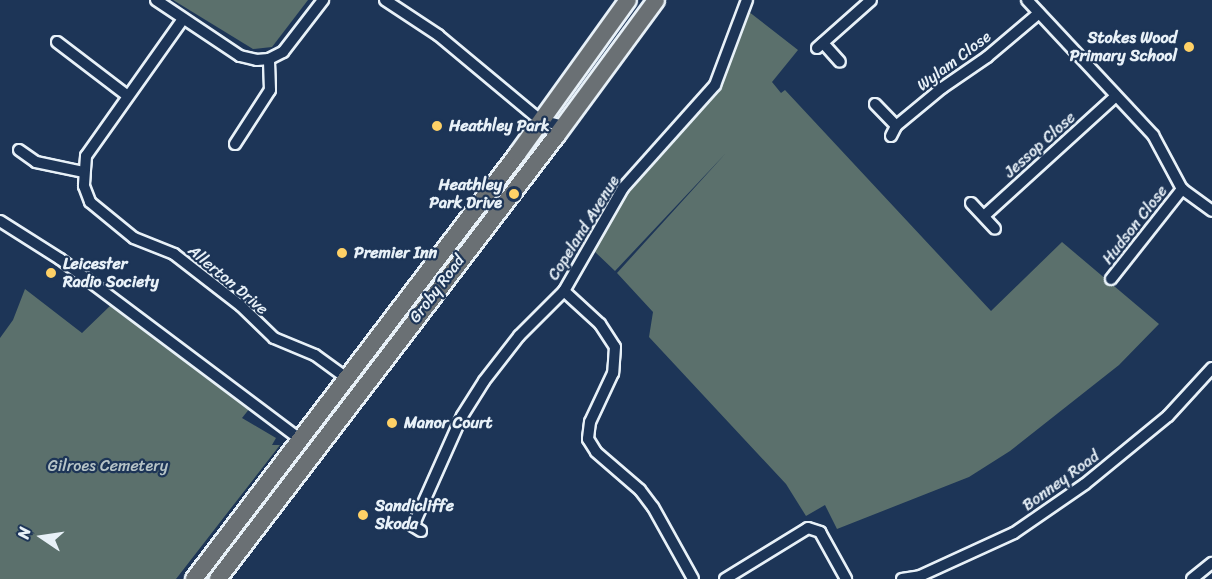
<!DOCTYPE html>
<html>
<head>
<meta charset="utf-8">
<style>
  body { margin:0 }
  #map { position:relative; width:1212px; height:579px; overflow:hidden; background:#1d3557; font-family:Sriracha,sans-serif }
  div>[style] { position:absolute }
  .green>* { inset:0; background:#5b706c }
  .roads { filter:drop-shadow(2px 0 #e8f1f8) drop-shadow(-2px 0 #e8f1f8) drop-shadow(0 2px #e8f1f8) drop-shadow(0 -2px #e8f1f8) }
  .street>* { height:10px; margin:-5px; padding:0 5px; transform-origin:5px; border-radius:5px; background:#1d3557 }
  .primary>* { height:16px; margin:-8px; padding:0 8px; transform-origin:8px; border-radius:8px; background:#6a7074 }
  .dots>* { width:16px; height:16px; translate:-50% -50%; box-sizing:border-box; border:3px solid #1d3557; border-radius:50% }
  span { translate:-50% -50%; white-space:nowrap; text-align:center; line-height:1.15; -webkit-text-stroke:4.5px #1d3557; paint-order:stroke }
  .poi-label { font-size:16px; color:#e8f1f8; font-weight:700 }
  .right { translate:-100% -50%; text-align:right }
  .left { translate:0 -50%; text-align:left }
  .street-label { font-size:16px; color:#e8f1f8 }
  .park-label { font-size:16px; color:#b7c4c7 }
  .north { position:absolute; left:12px; top:507px; width:60px; height:60px; -webkit-text-stroke:4px #1d3557; paint-order:stroke; rotate:283deg; font-size:16px; font-weight:700; line-height:24px; text-align:center; color:#e8f1f8 }
  .north::after { content:''; display:block; margin:auto; width:21px; height:27px; background:#e8f1f8; clip-path:polygon(50% 0,100% 100%,50% 72%,0 100%) }
</style>
</head>
<body>
<div id="map">
  <div class="green">
    <div style="clip-path:polygon(173px 0,308px 0,272px 47px,253px 49px)"></div>
    <div style="clip-path:polygon(744px 8px,798px 50px,772px 82px,781px 93px,785px 90px,991px 311px,1062px 242px,1159px 324px,1119px 365px,1010px 451px,969px 477px,837px 529px,825px 505px,806px 516px,786px 484px,649px 337px,653px 312px,617px 273px,726px 153px,615px 271px,593px 250px,615px 200px,714px 87px)"></div>
    <div style="clip-path:polygon(25px 289px,82px 333px,111px 305px,250px 408px,242px 418px,276px 438px,272px 445px,280px 445px,176px 579px,0 579px,0 338px,13px 320px)"></div>
  </div>
  <div class="roads">
    <div class="street">
      <div style="left:156px;top:0;width:101px;rotate:33.7deg"></div>
      <div style="left:240px;top:56px;width:17px;rotate:13deg"></div>
      <div style="left:257px;top:60px;width:12px;rotate:-5deg"></div>
      <div style="left:269px;top:59px;width:16px;rotate:-27deg"></div>
      <div style="left:283px;top:52px;width:66px;rotate:-52.4deg"></div>
      <div style="left:385px;top:0;width:64px;rotate:33.4deg"></div>
      <div style="left:438px;top:35px;width:133px;rotate:39.8deg"></div>
      <div style="left:540px;top:120px;width:25px;rotate:14deg"></div>
      <div style="left:1027px;top:0;width:185px;rotate:47deg"></div>
      <div style="left:1153px;top:135px;width:61px;rotate:61.8deg"></div>
      <div style="left:1182px;top:189px;width:37px;rotate:36deg"></div>
      <div style="left:183px;top:19px;width:168px;rotate:125.3deg"></div>
      <div style="left:86px;top:156px;width:30px;rotate:94deg"></div>
      <div style="left:84px;top:186px;width:17px;rotate:69deg"></div>
      <div style="left:90px;top:202px;width:57px;rotate:39.3deg"></div>
      <div style="left:134px;top:238px;width:43px;rotate:21.8deg"></div>
      <div style="left:174px;top:254px;width:85px;rotate:37.8deg"></div>
      <div style="left:241px;top:306px;width:46px;rotate:44.1deg"></div>
      <div style="left:274px;top:338px;width:44px;rotate:22.5deg"></div>
      <div style="left:315px;top:355px;width:41px;rotate:36deg"></div>
      <div style="left:57px;top:42px;width:89px;rotate:37.3deg"></div>
      <div style="left:823px;top:43px;width:25px;rotate:48deg"></div>
      <div style="left:817px;top:48px;width:72px;rotate:-41.6deg"></div>
      <div style="left:875px;top:104px;width:30px;rotate:46deg"></div>
      <div style="left:891px;top:136px;width:11px;rotate:-63deg"></div>
      <div style="left:896px;top:126px;width:60px;rotate:-39.6deg"></div>
      <div style="left:942px;top:88px;width:55px;rotate:-34.6deg"></div>
      <div style="left:987px;top:57px;width:68px;rotate:-40.2deg"></div>
      <div style="left:235px;top:144px;width:64px;rotate:-57.1deg"></div>
      <div style="left:270px;top:90px;width:31px;rotate:-92deg"></div>
      <div style="left:19px;top:150px;width:21px;rotate:35deg"></div>
      <div style="left:36px;top:162px;width:48px;rotate:12deg"></div>
      <div style="left:971px;top:203px;width:35px;rotate:47deg"></div>
      <div style="left:984px;top:216px;width:178px;rotate:-42.3deg"></div>
      <div style="left:0;top:221px;width:71px;rotate:32.3deg"></div>
      <div style="left:60px;top:259px;width:301px;rotate:36.9deg"></div>
      <div style="left:1111px;top:279px;width:115px;rotate:-51.7deg"></div>
      <div style="left:564px;top:291px;width:49px;rotate:42.5deg"></div>
      <div style="left:600px;top:324px;width:27px;rotate:57deg"></div>
      <div style="left:615px;top:347px;width:26px;rotate:94deg"></div>
      <div style="left:613px;top:373px;width:54px;rotate:115.1deg"></div>
      <div style="left:590px;top:422px;width:17px;rotate:97deg"></div>
      <div style="left:588px;top:439px;width:15px;rotate:58deg"></div>
      <div style="left:596px;top:452px;width:58px;rotate:40.8deg"></div>
      <div style="left:640px;top:490px;width:21px;rotate:53deg"></div>
      <div style="left:653px;top:507px;width:82px;rotate:60.9deg"></div>
      <div style="left:421px;top:531px;width:9px;rotate:-148deg"></div>
      <div style="left:413px;top:526px;width:120px;rotate:-66deg"></div>
      <div style="left:462px;top:416px;width:41px;rotate:-57.8deg"></div>
      <div style="left:484px;top:381px;width:57px;rotate:-52.1deg"></div>
      <div style="left:519px;top:336px;width:64px;rotate:-45deg"></div>
      <div style="left:564px;top:291px;width:119px;rotate:-60.2deg"></div>
      <div style="left:623px;top:188px;width:138px;rotate:-48.2deg"></div>
      <div style="left:715px;top:85px;width:91px;rotate:-69.4deg"></div>
      <div style="left:725px;top:579px;width:97px;rotate:-31.6deg"></div>
      <div style="left:808px;top:528px;width:13px;rotate:18deg"></div>
      <div style="left:820px;top:532px;width:54px;rotate:61deg"></div>
      <div style="left:902px;top:579px;width:18px;rotate:-9deg"></div>
      <div style="left:920px;top:576px;width:103px;rotate:-24.6deg"></div>
      <div style="left:1014px;top:533px;width:86px;rotate:-34.6deg"></div>
      <div style="left:1085px;top:484px;width:107px;rotate:-39.3deg"></div>
      <div style="left:1168px;top:416px;width:65px;rotate:-47.5deg"></div>
      <div style="left:1192px;top:579px;width:26px;rotate:-39deg"></div>
    </div>
    <div class="primary">
      <div style="left:194px;top:579px;width:535px;rotate:-52.74deg"></div>
      <div style="left:518px;top:153px;width:188px;rotate:-54.3deg"></div>
      <div style="left:218px;top:579px;width:559px;rotate:-52.64deg"></div>
      <div style="left:557px;top:135px;width:167px;rotate:-53.7deg"></div>
    </div>
  </div>
  <div class="dots">
    <div style="left:1189px;top:47px;background:#ffd166"></div>
    <div style="left:437px;top:126px;background:#ffd166"></div>
    <div style="left:514px;top:194px;background:#ffd166"></div>
    <div style="left:342px;top:253px;background:#ffd166"></div>
    <div style="left:51px;top:273px;background:#ffd166"></div>
    <div style="left:392px;top:423px;background:#ffd166"></div>
    <div style="left:363px;top:515px;background:#ffd166"></div>
  </div>
  <div class="poi-label">
    <span class="right" style="left:1177px;top:47px">Stokes Wood<br>Primary School</span>
    <span class="left" style="left:449px;top:126px">Heathley Park</span>
    <span class="right" style="left:502px;top:194px">Heathley<br>Park Drive</span>
    <span class="left" style="left:354px;top:253px">Premier Inn</span>
    <span class="left" style="left:63px;top:273px">Leicester<br>Radio Society</span>
    <span class="left" style="left:404px;top:423px">Manor Court</span>
    <span class="left" style="left:375px;top:515px">Sandicliffe<br>Skoda</span>
  </div>
  <div class="street-label">
    <span style="left:954px;top:61px;rotate:-37deg">Wylam Close</span>
    <span style="left:1040px;top:145px;rotate:-42deg">Jessop Close</span>
    <span style="left:1135px;top:225px;rotate:-52deg">Hudson Close</span>
    <span style="left:584px;top:228px;rotate:-58deg">Copeland Avenue</span>
    <span style="left:228px;top:280px;rotate:40deg">Allerton Drive</span>
    <span style="left:437px;top:289px;rotate:-53deg">Groby Road</span>
    <span style="left:1061px;top:481px;rotate:-36deg">Bonney Road</span>
  </div>
  <div class="park-label">
    <span style="left:108px;top:466px">Gilroes Cemetery</span>
  </div>
  <div class="north">N</div>
</div>
</body>
</html>
